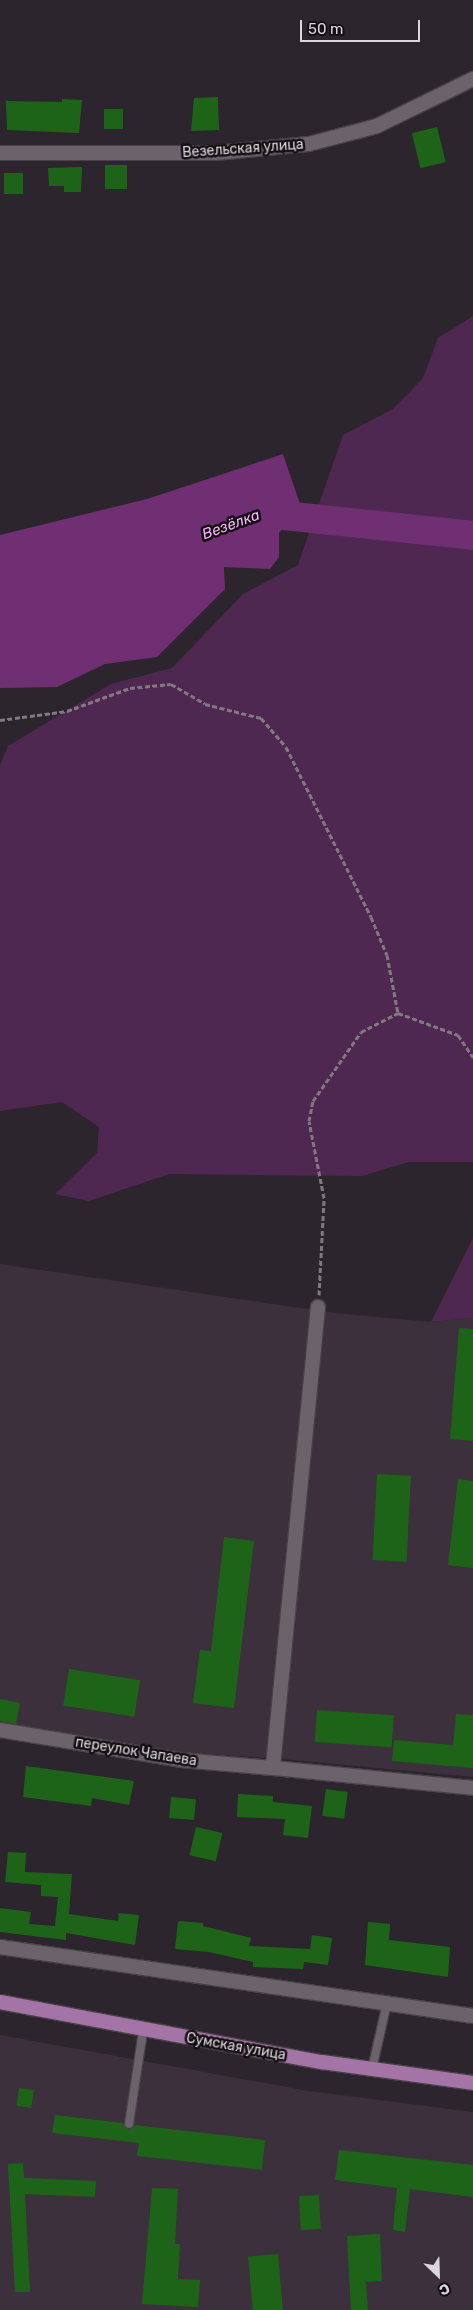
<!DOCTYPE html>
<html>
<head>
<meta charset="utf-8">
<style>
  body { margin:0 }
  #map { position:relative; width:473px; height:2310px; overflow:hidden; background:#2d252d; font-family:Rubik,sans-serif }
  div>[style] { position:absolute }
  .built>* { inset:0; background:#3c303c }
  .green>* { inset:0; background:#4f2851 }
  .water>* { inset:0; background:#6f2f72 }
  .river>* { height:29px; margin:-14.5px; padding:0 14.5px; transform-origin:14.5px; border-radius:14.5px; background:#6f2f72 }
  .building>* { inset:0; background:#1d6419; transform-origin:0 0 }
  .path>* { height:3px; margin-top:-1.5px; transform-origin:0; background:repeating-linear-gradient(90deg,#807980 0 5px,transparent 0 7.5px) }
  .roads { filter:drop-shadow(1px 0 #484248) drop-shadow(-1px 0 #484248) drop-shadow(0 1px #484248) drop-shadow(0 -1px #484248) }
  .service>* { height:8px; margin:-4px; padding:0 4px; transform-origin:4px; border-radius:4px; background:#6b626b }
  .minor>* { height:14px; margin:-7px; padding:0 7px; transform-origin:7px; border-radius:7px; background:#6b626b }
  .primary>* { height:14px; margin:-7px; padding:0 7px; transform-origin:7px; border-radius:7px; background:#a374a5 }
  span { translate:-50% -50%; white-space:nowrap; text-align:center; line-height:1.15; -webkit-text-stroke:5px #130f13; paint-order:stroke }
  .street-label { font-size:14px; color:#dbd6db }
  .water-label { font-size:15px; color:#fbb3fd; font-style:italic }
  .north { position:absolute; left:413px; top:2250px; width:50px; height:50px; -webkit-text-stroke:4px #130f13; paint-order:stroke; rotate:156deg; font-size:14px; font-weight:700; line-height:20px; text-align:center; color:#dbd6db }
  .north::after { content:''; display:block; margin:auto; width:18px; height:22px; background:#dbd6db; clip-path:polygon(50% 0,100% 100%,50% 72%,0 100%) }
  .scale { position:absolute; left:300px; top:20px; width:120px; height:22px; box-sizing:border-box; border:2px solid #dbd6db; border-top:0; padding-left:6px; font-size:15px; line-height:18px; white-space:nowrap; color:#dbd6db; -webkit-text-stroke:4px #130f13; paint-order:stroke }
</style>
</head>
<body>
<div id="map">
  <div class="built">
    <div style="clip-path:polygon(0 1264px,335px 1313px,431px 1322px,473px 1318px,473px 1777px,283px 1759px,25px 1742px,0 1736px)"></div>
    <div style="clip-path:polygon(0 2035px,309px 2091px,473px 2112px,473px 2310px,0 2310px)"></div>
  </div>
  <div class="green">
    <div style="clip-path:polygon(473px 316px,473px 1162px,409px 1162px,362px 1176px,169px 1174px,89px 1201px,55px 1194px,97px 1153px,99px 1127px,62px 1102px,0 1111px,0 765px,8px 746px,111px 684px,172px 668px,243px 594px,298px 565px,343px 435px,393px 409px,423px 378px,438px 338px)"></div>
    <div style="clip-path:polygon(473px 1238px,473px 1318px,431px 1322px)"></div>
  </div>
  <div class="water">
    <div style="clip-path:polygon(283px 454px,300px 504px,279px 533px,279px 557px,270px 569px,224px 567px,225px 589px,157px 657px,105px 664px,57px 687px,0 688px,0 535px,147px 499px)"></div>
  </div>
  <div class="river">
    <div style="left:255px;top:516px;width:9px;rotate:-18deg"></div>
    <div style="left:264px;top:513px;width:210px;rotate:6deg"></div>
  </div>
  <div class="building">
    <div style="clip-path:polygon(218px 97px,219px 130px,191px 131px,194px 98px)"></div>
    <div style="clip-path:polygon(62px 99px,82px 100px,79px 133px,7px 130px,6px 101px,62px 102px)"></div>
    <div style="left:104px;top:109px;width:19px;height:20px"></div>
    <div style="left:437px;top:127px;width:36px;height:26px;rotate:76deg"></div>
    <div style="left:127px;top:165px;width:24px;height:22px;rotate:90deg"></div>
    <div style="clip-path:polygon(82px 167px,81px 192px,64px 192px,64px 186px,49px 186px,48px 168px)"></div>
    <div style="left:4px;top:173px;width:19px;height:21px"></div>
    <div style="clip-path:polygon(459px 1328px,473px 1329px,473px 1441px,450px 1439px)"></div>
    <div style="left:377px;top:1474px;width:34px;height:86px;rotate:3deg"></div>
    <div style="clip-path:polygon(458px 1479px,473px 1481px,473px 1568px,448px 1565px)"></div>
    <div style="clip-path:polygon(224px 1537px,254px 1541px,234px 1708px,193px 1703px,200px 1650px,211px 1651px)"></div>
    <div style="left:69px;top:1669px;width:72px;height:37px;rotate:9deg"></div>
    <div style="clip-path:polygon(0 1699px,20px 1703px,16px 1724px,0 1721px)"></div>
    <div style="left:317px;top:1710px;width:77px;height:32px;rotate:4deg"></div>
    <div style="clip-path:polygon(456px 1714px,473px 1715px,473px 1768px,392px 1761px,394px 1740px,453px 1745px)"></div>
    <div style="clip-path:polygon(26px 1766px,134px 1781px,129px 1805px,92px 1798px,91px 1806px,23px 1797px)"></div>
    <div style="left:326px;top:1789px;width:22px;height:27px;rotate:8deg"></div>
    <div style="clip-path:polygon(238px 1794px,273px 1796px,273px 1802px,312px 1806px,308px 1838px,283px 1835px,285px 1819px,237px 1817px)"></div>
    <div style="left:171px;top:1797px;width:25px;height:21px;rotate:5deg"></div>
    <div style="left:196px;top:1827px;width:27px;height:29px;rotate:13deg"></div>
    <div style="clip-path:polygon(8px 1852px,26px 1853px,25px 1872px,72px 1874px,69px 1914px,118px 1921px,119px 1913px,139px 1915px,135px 1945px,66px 1933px,66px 1940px,0 1932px,0 1908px,31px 1912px,29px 1924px,55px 1926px,58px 1897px,41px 1896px,41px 1885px,5px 1882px)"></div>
    <div style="clip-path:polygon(178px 1921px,203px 1923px,203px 1926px,251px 1938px,249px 1946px,310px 1949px,312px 1935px,332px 1938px,328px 1965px,304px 1962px,303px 1969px,253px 1967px,253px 1962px,209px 1952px,175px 1949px)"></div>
    <div style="clip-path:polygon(368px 1922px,390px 1924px,389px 1940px,450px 1947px,448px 1977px,365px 1965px)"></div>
    <div style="left:19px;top:2088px;width:15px;height:18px;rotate:8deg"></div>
    <div style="clip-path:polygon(55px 2115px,123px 2123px,129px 2130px,135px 2125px,265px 2140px,262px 2170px,137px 2156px,139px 2143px,52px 2133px)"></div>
    <div style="clip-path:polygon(339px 2150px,473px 2165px,473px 2197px,410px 2189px,405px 2232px,393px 2230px,397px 2188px,335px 2180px)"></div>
    <div style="clip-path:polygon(23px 2163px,24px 2178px,96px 2181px,95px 2197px,25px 2194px,30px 2292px,15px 2292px,8px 2164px)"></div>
    <div style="clip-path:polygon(152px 2188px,178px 2189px,175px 2244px,180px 2244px,178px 2279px,200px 2280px,198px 2307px,142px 2304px)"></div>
    <div style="left:319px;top:2195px;width:34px;height:20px;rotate:87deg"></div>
    <div style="clip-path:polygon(380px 2234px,382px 2281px,366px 2282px,368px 2310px,351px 2310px,347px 2236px)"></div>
    <div style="left:278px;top:2254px;width:56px;height:30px;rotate:85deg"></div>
  </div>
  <div class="path">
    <div style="left:0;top:720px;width:68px;rotate:-7.7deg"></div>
    <div style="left:67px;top:711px;width:67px;rotate:-20.1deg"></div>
    <div style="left:130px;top:688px;width:41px;rotate:-5.6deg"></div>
    <div style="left:171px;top:684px;width:39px;rotate:30deg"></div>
    <div style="left:205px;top:704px;width:58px;rotate:14deg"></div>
    <div style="left:261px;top:718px;width:38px;rotate:49deg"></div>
    <div style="left:286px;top:747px;width:190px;rotate:63.4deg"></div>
    <div style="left:371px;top:917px;width:41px;rotate:67.2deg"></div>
    <div style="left:387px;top:955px;width:59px;rotate:79.3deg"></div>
    <div style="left:319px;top:1295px;width:97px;rotate:-87deg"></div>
    <div style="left:324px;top:1198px;width:78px;rotate:-101deg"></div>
    <div style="left:309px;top:1121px;width:20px;rotate:-79deg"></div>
    <div style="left:313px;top:1101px;width:84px;rotate:-55.2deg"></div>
    <div style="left:361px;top:1032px;width:42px;rotate:-27.2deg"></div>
    <div style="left:398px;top:1013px;width:64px;rotate:20.1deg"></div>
    <div style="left:458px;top:1035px;width:27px;rotate:56deg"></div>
  </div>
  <div class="roads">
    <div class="service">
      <div style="left:372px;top:2069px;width:68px;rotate:-77.2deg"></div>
      <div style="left:129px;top:2124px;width:94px;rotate:-81.4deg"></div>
    </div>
    <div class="minor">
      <div style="left:0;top:153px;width:215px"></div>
      <div style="left:215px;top:153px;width:94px;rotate:-5.5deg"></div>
      <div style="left:309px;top:144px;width:70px;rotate:-14.8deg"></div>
      <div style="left:377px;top:126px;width:107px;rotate:-26.1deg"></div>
      <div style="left:318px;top:1307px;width:463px;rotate:95.6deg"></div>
      <div style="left:273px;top:1768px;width:201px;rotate:5.7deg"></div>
      <div style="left:0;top:1730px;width:183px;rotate:9.4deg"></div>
      <div style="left:181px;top:1760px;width:92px;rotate:5deg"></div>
      <div style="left:0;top:1947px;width:478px;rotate:8.3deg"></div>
    </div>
    <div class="primary">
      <div style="left:0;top:2002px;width:328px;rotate:10.6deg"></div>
      <div style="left:322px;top:2062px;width:152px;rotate:7.9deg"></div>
    </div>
  </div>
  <div class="street-label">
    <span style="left:243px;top:149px;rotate:-4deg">Везельская улица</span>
    <span style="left:136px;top:1752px;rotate:9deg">переулок Чапаева</span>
    <span style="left:236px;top:2047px;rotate:10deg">Сумская улица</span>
  </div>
  <div class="water-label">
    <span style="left:231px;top:525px;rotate:-20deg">Везёлка</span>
  </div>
  <div class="north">С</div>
  <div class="scale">50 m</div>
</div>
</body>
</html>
